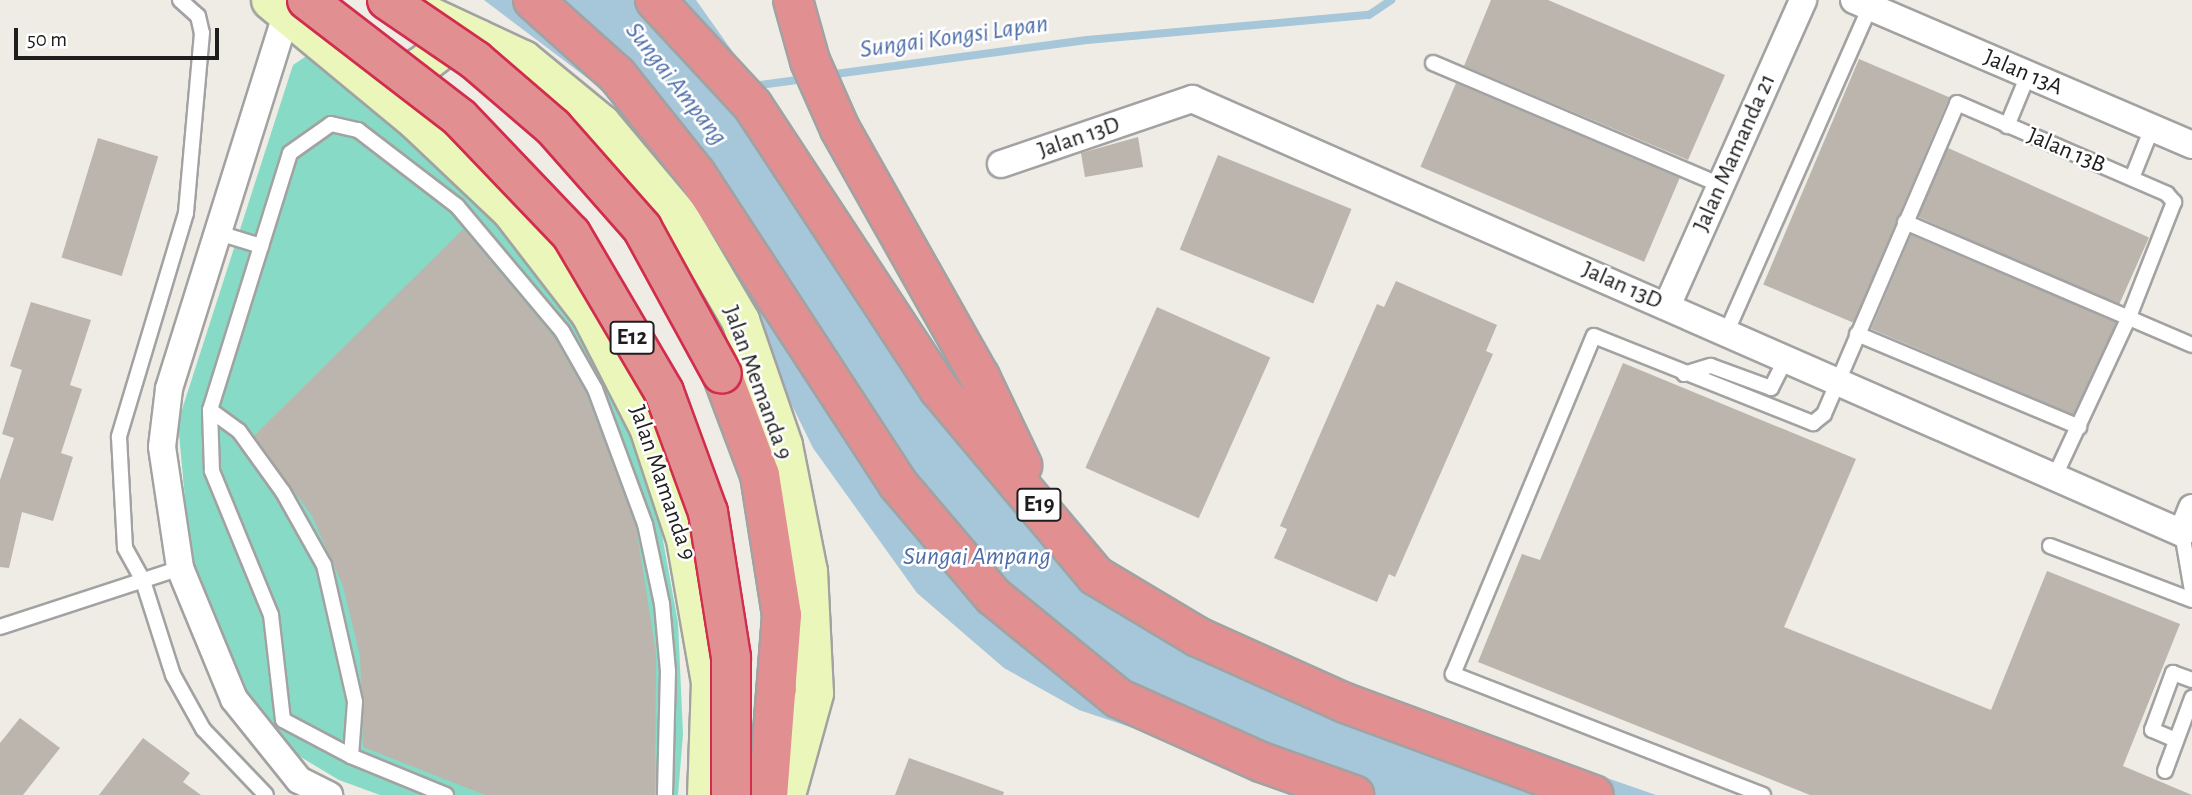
<!DOCTYPE html>
<html>
<head>
<meta charset="utf-8">
<style>
  body { margin:0 }
  #map { position:relative; width:2192px; height:795px; overflow:hidden; background:#eeece4; font-family:"Alegreya Sans",sans-serif }
  div>[style] { position:absolute }
  .pitch>* { inset:0; background:#86dac6 }
  .water>* { inset:0; background:#a6c6da }
  .stream>* { height:8px; margin:-4px; padding:0 4px; transform-origin:4px; border-radius:4px; background:#a6c6da }
  .building>* { inset:0; background:#bbb5ae; transform-origin:0 0 }
  .roads { filter:drop-shadow(2px 0 #a2a2a2) drop-shadow(-2px 0 #a2a2a2) drop-shadow(0 2px #a2a2a2) drop-shadow(0 -2px #a2a2a2) }
  .lane>* { height:14px; margin:-7px; padding:0 7px; transform-origin:7px; border-radius:7px; background:#fff }
  .street>* { height:26px; margin:-13px; padding:0 13px; transform-origin:13px; border-radius:13px; background:#fff }
  .secondary>* { height:37px; margin:-18.5px; padding:0 18.5px; transform-origin:18.5px; border-radius:18.5px; background:#eaf6ba }
  .highway>* { height:38px; margin:-19px; padding:0 19px; transform-origin:19px; border-radius:19px; background:#e28f92 }
  .bridges { filter:drop-shadow(2px 0 #d12d4c) drop-shadow(-2px 0 #d12d4c) drop-shadow(0 2px #d12d4c) drop-shadow(0 -2px #d12d4c) }
  .highway-bridge>* { height:38px; margin:-19px; padding:0 19px; transform-origin:19px; border-radius:19px; background:#e28f92 }
  span { translate:-50% -50%; white-space:nowrap; text-align:center; line-height:1.15; -webkit-text-stroke:5px #fff; paint-order:stroke }
  .shield-label span { padding:2px 5px; background:#fff; border:2px solid; border-radius:5px; -webkit-text-stroke-width:0 }
  .shield-label { font-size:23px; color:#1e1e1e; font-weight:700 }
  .street-label { font-size:24px; color:#1e1e1e }
  .water-label { font-size:26px; color:#4f6ea9; font-style:italic }
  .scale { position:absolute; left:14px; top:28px; width:205px; height:32px; box-sizing:border-box; border:4px solid #1e1e1e; border-top:0; padding-left:9px; font-size:21px; line-height:24px; white-space:nowrap; color:#1e1e1e; -webkit-text-stroke:5px #fff; paint-order:stroke }
</style>
</head>
<body>
<div id="map">
  <div class="pitch">
    <div style="clip-path:polygon(311px 53px,380px 98px,563px 289px,635px 441px,656px 502px,678px 623px,683px 734px,678px 795px,380px 795px,339px 780px,289px 750px,250px 705px,192px 576px,178px 422px,293px 65px)"></div>
  </div>
  <div class="water">
    <div style="clip-path:polygon(484px 0,696px 0,757px 86px,846px 264px,1097px 573px,1311px 675px,1656px 795px,1334px 795px,1079px 710px,1004px 668px,917px 593px,813px 448px,705px 228px,611px 96px)"></div>
  </div>
  <div class="stream">
    <div style="left:828px;top:75px;width:261px;rotate:-7.7deg"></div>
    <div style="left:1087px;top:40px;width:283px;rotate:-5.1deg"></div>
    <div style="left:1369px;top:15px;width:27px;rotate:-34deg"></div>
    <div style="left:752px;top:86px;width:53px;rotate:-7.5deg"></div>
  </div>
  <div class="building">
    <div style="clip-path:polygon(1491px 0,1548px 0,1725px 75px,1688px 160px,1464px 66px)"></div>
    <div style="left:1859px;top:59px;width:98px;height:245px;rotate:23deg"></div>
    <div style="left:1456px;top:83px;width:243px;height:91px;rotate:23deg"></div>
    <div style="clip-path:polygon(1138px 137px,1143px 167px,1085px 177px,1081px 153px)"></div>
    <div style="left:98px;top:138px;width:63px;height:125px;rotate:17deg"></div>
    <div style="left:1948px;top:148px;width:220px;height:75px;rotate:24deg"></div>
    <div style="left:1218px;top:155px;width:144px;height:102px;rotate:22deg"></div>
    <div style="clip-path:polygon(463px 229px,554px 337px,586px 393px,636px 527px,656px 653px,655px 795px,485px 795px,363px 747px,360px 656px,343px 586px,312px 516px,254px 436px)"></div>
    <div style="left:1911px;top:235px;width:223px;height:102px;rotate:23deg"></div>
    <div style="clip-path:polygon(1396px 281px,1497px 325px,1486px 351px,1493px 354px,1395px 577px,1389px 574px,1377px 602px,1274px 558px,1287px 529px,1280px 526px,1377px 304px,1384px 307px)"></div>
    <div style="clip-path:polygon(31px 302px,91px 320px,70px 385px,82px 389px,61px 453px,73px 457px,53px 521px,22px 512px,9px 568px,0 567px,0 480px,14px 438px,2px 434px,22px 370px,10px 366px)"></div>
    <div style="left:1157px;top:307px;width:124px;height:176px;rotate:24deg"></div>
    <div style="clip-path:polygon(1623px 363px,1856px 459px,1784px 627px,1991px 710px,2047px 571px,2180px 624px,2123px 766px,2192px 795px,1810px 795px,1478px 662px,1522px 554px,1540px 560px)"></div>
    <div style="clip-path:polygon(20px 718px,60px 748px,23px 795px,0 795px,0 743px)"></div>
    <div style="clip-path:polygon(143px 738px,190px 773px,183px 782px,201px 795px,99px 795px)"></div>
    <div style="clip-path:polygon(909px 758px,1004px 792px,1003px 795px,895px 795px)"></div>
  </div>
  <div class="roads">
    <div class="lane">
      <div style="left:180px;top:0;width:24px;rotate:42deg"></div>
      <div style="left:198px;top:16px;width:17px;rotate:77deg"></div>
      <div style="left:202px;top:33px;width:181px;rotate:95.1deg"></div>
      <div style="left:186px;top:213px;width:234px;rotate:106.7deg"></div>
      <div style="left:119px;top:437px;width:111px;rotate:86.9deg"></div>
      <div style="left:125px;top:548px;width:38px;rotate:61deg"></div>
      <div style="left:143px;top:581px;width:99px;rotate:72.3deg"></div>
      <div style="left:173px;top:675px;width:62px;rotate:60.9deg"></div>
      <div style="left:203px;top:729px;width:91px;rotate:46.3deg"></div>
      <div style="left:1433px;top:63px;width:313px;rotate:23deg"></div>
      <div style="left:2007px;top:126px;width:55px;rotate:-67.6deg"></div>
      <div style="left:2132px;top:178px;width:54px;rotate:-68.2deg"></div>
      <div style="left:1905px;top:222px;width:312px;rotate:23.2deg"></div>
      <div style="left:222px;top:234px;width:41px;rotate:17.1deg"></div>
      <div style="left:1727px;top:331px;width:354px;rotate:-66.2deg"></div>
      <div style="left:1857px;top:334px;width:241px;rotate:22.7deg"></div>
      <div style="left:1684px;top:374px;width:28px;rotate:-17deg"></div>
      <div style="left:1711px;top:366px;width:64px;rotate:20.1deg"></div>
      <div style="left:1771px;top:388px;width:35px;rotate:-63deg"></div>
      <div style="left:210px;top:410px;width:36px;rotate:36deg"></div>
      <div style="left:239px;top:431px;width:75px;rotate:54.2deg"></div>
      <div style="left:283px;top:492px;width:84px;rotate:60.7deg"></div>
      <div style="left:324px;top:565px;width:140px;rotate:77.2deg"></div>
      <div style="left:355px;top:702px;width:54px;rotate:94.2deg"></div>
      <div style="left:2182px;top:533px;width:59px;rotate:80.2deg"></div>
      <div style="left:2050px;top:546px;width:152px;rotate:20.8deg"></div>
      <div style="left:0;top:627px;width:189px;rotate:-18.1deg"></div>
      <div style="left:2176px;top:740px;width:26px;rotate:-157deg"></div>
      <div style="left:2152px;top:730px;width:61px;rotate:-69.8deg"></div>
      <div style="left:2173px;top:673px;width:20px;rotate:20deg"></div>
      <div style="left:2165px;top:771px;width:78px;rotate:-69.7deg"></div>
      <div style="left:446px;top:795px;width:103px;rotate:-157.7deg"></div>
      <div style="left:351px;top:756px;width:77px;rotate:-152.1deg"></div>
      <div style="left:283px;top:720px;width:106px;rotate:-96.5deg"></div>
      <div style="left:271px;top:615px;width:156px;rotate:-112.3deg"></div>
      <div style="left:212px;top:471px;width:61px;rotate:-91.9deg"></div>
      <div style="left:210px;top:410px;width:269px;rotate:-72.7deg"></div>
      <div style="left:290px;top:153px;width:50px;rotate:-35.3deg"></div>
      <div style="left:331px;top:124px;width:28px;rotate:13deg"></div>
      <div style="left:358px;top:130px;width:125px;rotate:37.5deg"></div>
      <div style="left:457px;top:206px;width:163px;rotate:50deg"></div>
      <div style="left:562px;top:331px;width:67px;rotate:60.4deg"></div>
      <div style="left:595px;top:389px;width:144px;rotate:69.7deg"></div>
      <div style="left:645px;top:524px;width:82px;rotate:78deg"></div>
      <div style="left:662px;top:604px;width:67px;rotate:84.9deg"></div>
      <div style="left:668px;top:671px;width:124px;rotate:91.4deg"></div>
      <div style="left:1763px;top:795px;width:333px;rotate:-158.7deg"></div>
      <div style="left:1453px;top:674px;width:366px;rotate:-67.4deg"></div>
      <div style="left:1594px;top:336px;width:236px;rotate:21.7deg"></div>
      <div style="left:1813px;top:423px;width:14px;rotate:-39deg"></div>
      <div style="left:1824px;top:414px;width:338px;rotate:-66.8deg"></div>
      <div style="left:1957px;top:103px;width:229px;rotate:23.4deg"></div>
      <div style="left:2167px;top:194px;width:11px;rotate:49deg"></div>
      <div style="left:2174px;top:202px;width:123px;rotate:111.4deg"></div>
      <div style="left:2129px;top:317px;width:175px;rotate:115deg"></div>
    </div>
    <div class="street">
      <div style="left:1854px;top:0;width:368px;rotate:23.2deg"></div>
      <div style="left:287px;top:12px;width:395px;rotate:107.4deg"></div>
      <div style="left:169px;top:389px;width:58px;rotate:96.9deg"></div>
      <div style="left:162px;top:447px;width:122px;rotate:81.5deg"></div>
      <div style="left:180px;top:568px;width:142px;rotate:67.6deg"></div>
      <div style="left:234px;top:699px;width:104px;rotate:51.3deg"></div>
      <div style="left:299px;top:780px;width:34px;rotate:27deg"></div>
      <div style="left:1001px;top:164px;width:202px;rotate:-18.8deg"></div>
      <div style="left:1192px;top:99px;width:1081px;rotate:23.67deg"></div>
      <div style="left:2182px;top:533px;width:27px;rotate:-68deg"></div>
      <div style="left:1667px;top:306px;width:335px;rotate:-66deg"></div>
    </div>
    <div class="secondary">
      <div style="left:270px;top:0;width:188px;rotate:39.6deg"></div>
      <div style="left:415px;top:120px;width:131px;rotate:43.5deg"></div>
      <div style="left:510px;top:210px;width:131px;rotate:52.4deg"></div>
      <div style="left:590px;top:314px;width:127px;rotate:62.8deg"></div>
      <div style="left:648px;top:427px;width:118px;rotate:71.7deg"></div>
      <div style="left:685px;top:539px;width:145px;rotate:80.1deg"></div>
      <div style="left:710px;top:682px;width:113px;rotate:92deg"></div>
      <div style="left:420px;top:11px;width:114px;rotate:25deg"></div>
      <div style="left:523px;top:59px;width:101px;rotate:39.4deg"></div>
      <div style="left:601px;top:123px;width:121px;rotate:50deg"></div>
      <div style="left:679px;top:216px;width:121px;rotate:59.6deg"></div>
      <div style="left:740px;top:320px;width:132px;rotate:71deg"></div>
      <div style="left:783px;top:445px;width:128px;rotate:78.8deg"></div>
      <div style="left:808px;top:571px;width:122px;rotate:87.2deg"></div>
      <div style="left:814px;top:693px;width:106px;rotate:105.4deg"></div>
      <div style="left:414px;top:112px;width:21px;rotate:-98deg"></div>
      <div style="left:411px;top:91px;width:27px;rotate:-70deg"></div>
      <div style="left:420px;top:66px;width:33px;rotate:-38deg"></div>
      <div style="left:446px;top:46px;width:33px;rotate:-14deg"></div>
    </div>
    <div class="highway">
      <div style="left:533px;top:0;width:113px;rotate:41.8deg"></div>
      <div style="left:617px;top:75px;width:127px;rotate:51.4deg"></div>
      <div style="left:696px;top:174px;width:370px;rotate:56.9deg"></div>
      <div style="left:898px;top:484px;width:147px;rotate:49.7deg"></div>
      <div style="left:993px;top:596px;width:161px;rotate:39.2deg"></div>
      <div style="left:1118px;top:698px;width:157px;rotate:24.1deg"></div>
      <div style="left:1261px;top:762px;width:99px;rotate:19.5deg"></div>
      <div style="left:655px;top:0;width:144px;rotate:47.2deg"></div>
      <div style="left:753px;top:106px;width:339px;rotate:56.7deg"></div>
      <div style="left:939px;top:389px;width:244px;rotate:50deg"></div>
      <div style="left:1096px;top:576px;width:119px;rotate:30.9deg"></div>
      <div style="left:1198px;top:637px;width:161px;rotate:24.2deg"></div>
      <div style="left:1345px;top:703px;width:265px;rotate:20.3deg"></div>
      <div style="left:793px;top:0;width:63px;rotate:74.4deg"></div>
      <div style="left:810px;top:61px;width:74px;rotate:66.2deg"></div>
      <div style="left:840px;top:129px;width:285px;rotate:60.6deg"></div>
      <div style="left:980px;top:377px;width:98px;rotate:64.5deg"></div>
      <div style="left:722px;top:374px;width:108px;rotate:69.4deg"></div>
      <div style="left:760px;top:475px;width:142px;rotate:81.1deg"></div>
      <div style="left:782px;top:615px;width:181px;rotate:94.4deg"></div>
    </div>
  </div>
  <div class="bridges">
    <div class="highway-bridge">
      <div style="left:307px;top:0;width:193px;rotate:37.6deg"></div>
      <div style="left:460px;top:118px;width:161px;rotate:46.3deg"></div>
      <div style="left:571px;top:234px;width:183px;rotate:59.5deg"></div>
      <div style="left:664px;top:392px;width:128px;rotate:69.9deg"></div>
      <div style="left:708px;top:512px;width:148px;rotate:81deg"></div>
      <div style="left:731px;top:658px;width:137px;rotate:90deg"></div>
      <div style="left:387px;top:0;width:107px;rotate:34.3deg"></div>
      <div style="left:475px;top:60px;width:103px;rotate:40.7deg"></div>
      <div style="left:553px;top:127px;width:135px;rotate:48.6deg"></div>
      <div style="left:642px;top:228px;width:166px;rotate:61.3deg"></div>
    </div>
  </div>
  <div class="shield-label">
    <span style="left:632px;top:338px">E12</span>
    <span style="left:1039px;top:505px">E19</span>
  </div>
  <div class="street-label">
    <span style="left:2023px;top:73px;rotate:23deg">Jalan 13A</span>
    <span style="left:1079px;top:138px;rotate:-19deg">Jalan 13D</span>
    <span style="left:2066px;top:151px;rotate:23deg">Jalan 13B</span>
    <span style="left:1735px;top:153px;rotate:-66deg">Jalan Mamanda 21</span>
    <span style="left:1622px;top:286px;rotate:24deg">Jalan 13D</span>
    <span style="left:757px;top:383px;rotate:70deg">Jalan Memanda 9</span>
    <span style="left:662px;top:483px;rotate:71deg">Jalan Mamanda 9</span>
  </div>
  <div class="water-label">
    <span style="left:954px;top:37px;rotate:-8deg">Sungai Kongsi Lapan</span>
    <span style="left:676px;top:84px;rotate:52deg">Sungai Ampang</span>
    <span style="left:977px;top:557px">Sungai Ampang</span>
  </div>
  <div class="scale">50 m</div>
</div>
</body>
</html>
